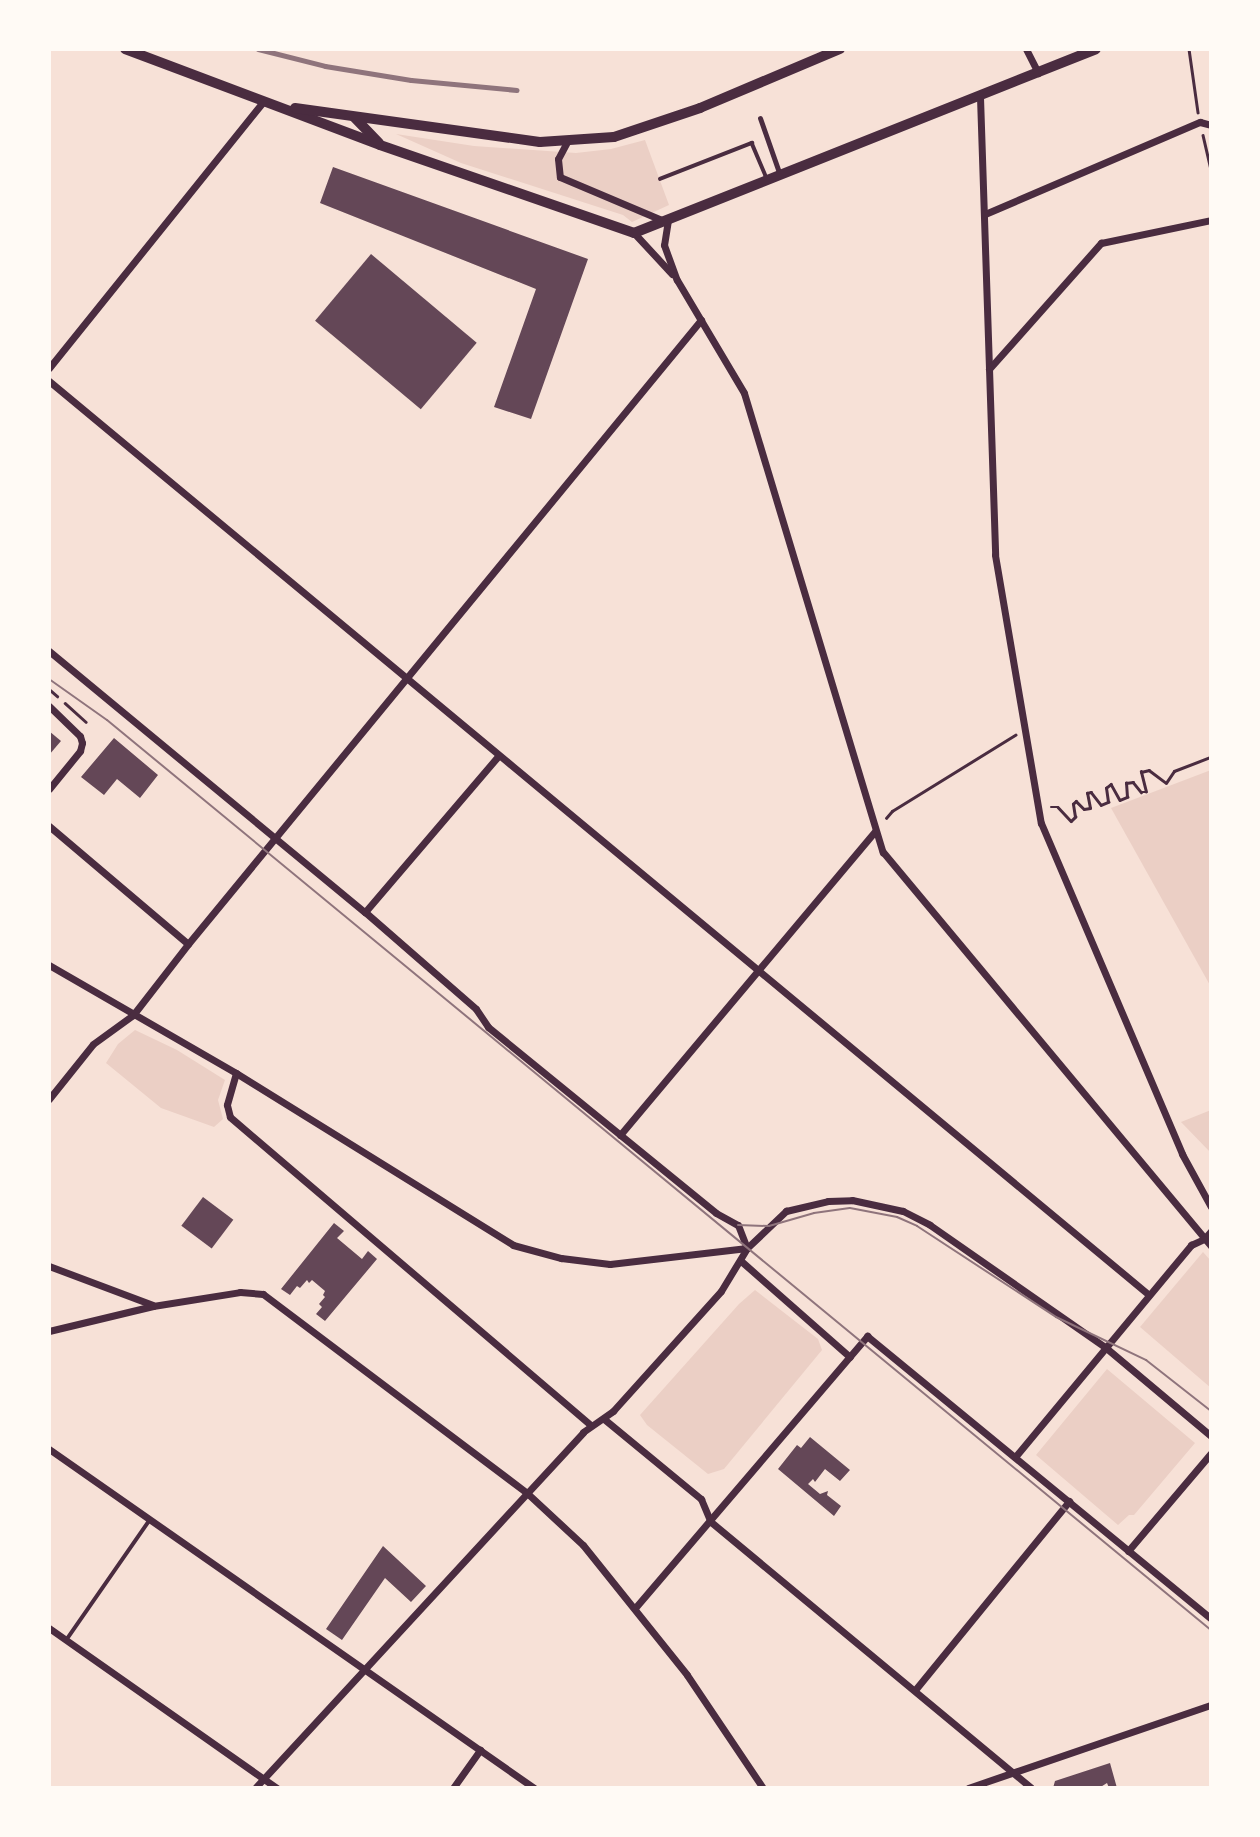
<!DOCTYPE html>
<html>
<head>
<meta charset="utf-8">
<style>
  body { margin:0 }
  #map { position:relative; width:1260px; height:1837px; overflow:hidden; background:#f7e1d7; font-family:Barlow,sans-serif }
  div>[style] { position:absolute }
  .green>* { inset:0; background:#ebcfc5 }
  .building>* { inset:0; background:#644757; transform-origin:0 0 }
  .path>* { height:2.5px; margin:-1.25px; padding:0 1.25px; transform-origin:1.25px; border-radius:1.25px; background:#4a2c40 }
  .service>* { height:3.5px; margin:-1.75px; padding:0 1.75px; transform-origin:1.75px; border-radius:1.75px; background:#4a2c40 }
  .pedestrian>* { height:5px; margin:-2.5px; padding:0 2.5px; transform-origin:2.5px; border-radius:2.5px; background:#4a2c40 }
  .minor>* { height:7px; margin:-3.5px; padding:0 3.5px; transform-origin:3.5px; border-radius:3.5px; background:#4a2c40 }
  .secondary>* { height:10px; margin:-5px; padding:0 5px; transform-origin:5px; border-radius:5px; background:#4a2c40 }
  .tram>* { height:2px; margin:-1px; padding:0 1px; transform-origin:1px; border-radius:1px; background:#8f747c }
  .rail>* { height:5px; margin:-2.5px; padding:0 2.5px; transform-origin:2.5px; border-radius:2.5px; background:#8f747c }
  span { translate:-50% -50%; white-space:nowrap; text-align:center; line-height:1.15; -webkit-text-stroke:7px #fffaf5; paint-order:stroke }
  .frame { position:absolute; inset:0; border:51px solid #fffaf5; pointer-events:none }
</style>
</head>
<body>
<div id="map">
  <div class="green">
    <div style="clip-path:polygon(396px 134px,474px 146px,576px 153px,611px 149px,645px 140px,669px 205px,632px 222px,623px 215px,461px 163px)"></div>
    <div style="clip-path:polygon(1211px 770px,1211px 987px,1111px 808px)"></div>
    <div style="clip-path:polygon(135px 1030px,177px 1050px,225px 1080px,218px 1100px,223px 1119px,214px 1127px,161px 1108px,106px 1063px,118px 1044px)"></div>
    <div style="clip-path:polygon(1211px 1110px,1211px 1153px,1181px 1122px)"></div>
    <div style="clip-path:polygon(1203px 1252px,1211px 1261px,1211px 1388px,1140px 1327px)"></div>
    <div style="clip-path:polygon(755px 1290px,818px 1339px,822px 1350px,724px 1469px,708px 1474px,647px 1425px,640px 1415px,739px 1304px)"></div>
    <div style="clip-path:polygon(1107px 1369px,1195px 1443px,1134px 1515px,1129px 1515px,1118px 1525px,1036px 1455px)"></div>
  </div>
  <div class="building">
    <div style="clip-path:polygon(333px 167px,588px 259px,531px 419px,494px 407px,536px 289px,320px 203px)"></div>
    <div style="left:371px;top:254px;width:138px;height:87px;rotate:40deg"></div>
    <div style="clip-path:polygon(49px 731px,61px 741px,49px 755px)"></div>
    <div style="clip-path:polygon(114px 738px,158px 775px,140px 798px,117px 779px,104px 795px,81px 777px)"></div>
    <div style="left:203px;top:1197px;width:38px;height:36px;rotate:37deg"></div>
    <div style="clip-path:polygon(334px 1223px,344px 1231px,337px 1238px,362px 1259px,368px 1251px,377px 1259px,325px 1321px,316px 1314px,322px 1307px,319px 1304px,325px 1297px,323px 1295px,325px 1291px,312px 1280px,309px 1283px,307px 1280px,300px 1288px,297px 1286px,290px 1295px,281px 1289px)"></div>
    <div style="clip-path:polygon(810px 1437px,850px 1470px,840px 1481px,825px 1469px,815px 1482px,813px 1479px,808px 1484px,820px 1494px,828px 1491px,827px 1495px,841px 1506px,834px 1516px,778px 1469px,797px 1445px,801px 1448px)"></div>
    <div style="clip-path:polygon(383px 1546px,426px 1586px,411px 1602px,385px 1578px,342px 1640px,326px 1629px)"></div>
    <div style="clip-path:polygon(1110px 1763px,1117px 1788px,1109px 1788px,1107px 1783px,1099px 1788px,1053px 1788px,1055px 1781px)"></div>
  </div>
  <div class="path">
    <div style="left:1189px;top:49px;width:64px;rotate:81.9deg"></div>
    <div style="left:1203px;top:135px;width:35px;rotate:77deg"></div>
    <div style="left:49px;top:689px;width:11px;rotate:41deg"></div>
    <div style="left:65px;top:703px;width:28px;rotate:42deg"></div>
    <div style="left:1051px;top:807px;width:7px"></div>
    <div style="left:1058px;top:807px;width:19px;rotate:47deg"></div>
    <div style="left:1071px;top:821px;width:6px;rotate:-45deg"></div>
    <div style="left:1075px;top:817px;width:13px;rotate:-99deg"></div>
    <div style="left:1073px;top:804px;width:4px;rotate:-45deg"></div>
    <div style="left:1076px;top:801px;width:11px;rotate:45deg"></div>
    <div style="left:1084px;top:809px;width:6px;rotate:-9deg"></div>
    <div style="left:1090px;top:808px;width:15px;rotate:-101deg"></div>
    <div style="left:1087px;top:793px;width:4px;rotate:-14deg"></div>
    <div style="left:1091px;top:792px;width:16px;rotate:52deg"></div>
    <div style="left:1101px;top:805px;width:8px;rotate:-23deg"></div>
    <div style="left:1108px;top:802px;width:14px;rotate:-98deg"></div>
    <div style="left:1106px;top:788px;width:6px;rotate:-39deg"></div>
    <div style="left:1111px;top:784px;width:18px;rotate:61deg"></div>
    <div style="left:1120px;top:800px;width:8px;rotate:-23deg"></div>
    <div style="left:1127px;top:797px;width:14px;rotate:-94deg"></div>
    <div style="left:1126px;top:783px;width:7px;rotate:-8deg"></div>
    <div style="left:1133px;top:782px;width:13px;rotate:51deg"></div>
    <div style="left:1141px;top:792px;width:5px"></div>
    <div style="left:1146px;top:792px;width:21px;rotate:-104deg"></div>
    <div style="left:1141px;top:772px;width:8px;rotate:-14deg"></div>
    <div style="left:1149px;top:770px;width:21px;rotate:37deg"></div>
    <div style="left:1166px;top:783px;width:14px;rotate:-56deg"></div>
    <div style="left:1174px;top:771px;width:40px;rotate:-21deg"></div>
    <div style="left:886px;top:818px;width:9px;rotate:-49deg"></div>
    <div style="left:892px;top:811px;width:145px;rotate:-31.7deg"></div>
  </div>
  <div class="service">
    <div style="left:660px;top:179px;width:99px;rotate:-21.4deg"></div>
    <div style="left:752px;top:143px;width:39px;rotate:67deg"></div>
    <div style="left:67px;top:1639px;width:144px;rotate:-55.2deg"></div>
  </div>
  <div class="pedestrian">
    <div style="left:760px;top:118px;width:60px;rotate:70.7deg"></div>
  </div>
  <div class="minor">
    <div style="left:1026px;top:49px;width:27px;rotate:63deg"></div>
    <div style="left:980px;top:97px;width:458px;rotate:88.1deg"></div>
    <div style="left:995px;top:555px;width:272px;rotate:80.3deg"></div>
    <div style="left:1041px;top:823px;width:360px;rotate:66.9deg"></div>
    <div style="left:1182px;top:1154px;width:60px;rotate:61.3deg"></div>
    <div style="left:568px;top:140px;width:21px;rotate:118deg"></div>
    <div style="left:558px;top:159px;width:18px;rotate:84deg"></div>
    <div style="left:560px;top:177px;width:113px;rotate:22.9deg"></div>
    <div style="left:985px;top:214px;width:234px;rotate:-23.2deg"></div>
    <div style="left:1200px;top:122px;width:11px;rotate:15deg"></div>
    <div style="left:668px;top:220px;width:25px;rotate:99deg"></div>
    <div style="left:664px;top:245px;width:37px;rotate:70deg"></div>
    <div style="left:677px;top:280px;width:131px;rotate:59.3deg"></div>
    <div style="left:744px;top:393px;width:480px;rotate:73.2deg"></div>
    <div style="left:883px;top:852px;width:513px;rotate:50.22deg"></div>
    <div style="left:634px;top:233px;width:56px;rotate:47.2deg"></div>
    <div style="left:49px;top:368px;width:343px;rotate:-51.2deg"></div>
    <div style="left:989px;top:369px;width:169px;rotate:-48.4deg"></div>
    <div style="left:1101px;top:243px;width:112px;rotate:-11.8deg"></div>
    <div style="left:49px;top:381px;width:1430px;rotate:39.72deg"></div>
    <div style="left:49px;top:651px;width:410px;rotate:39.6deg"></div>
    <div style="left:365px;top:912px;width:147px;rotate:41.1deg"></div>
    <div style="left:476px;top:1009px;width:22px;rotate:56deg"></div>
    <div style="left:488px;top:1027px;width:294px;rotate:39.2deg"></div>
    <div style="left:716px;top:1213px;width:25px;rotate:29deg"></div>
    <div style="left:738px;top:1225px;width:25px;rotate:69deg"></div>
    <div style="left:49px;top:706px;width:43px;rotate:44.1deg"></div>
    <div style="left:80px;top:736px;width:7px;rotate:74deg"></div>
    <div style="left:82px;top:743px;width:8px;rotate:104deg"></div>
    <div style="left:80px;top:751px;width:49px;rotate:129.2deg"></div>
    <div style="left:49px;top:826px;width:182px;rotate:40.3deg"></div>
    <div style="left:365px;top:912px;width:206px;rotate:-49.5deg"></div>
    <div style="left:49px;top:965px;width:216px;rotate:30deg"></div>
    <div style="left:236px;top:1073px;width:326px;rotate:31.8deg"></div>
    <div style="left:513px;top:1245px;width:50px;rotate:15.2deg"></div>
    <div style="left:561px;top:1258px;width:49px;rotate:7deg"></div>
    <div style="left:610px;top:1264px;width:138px;rotate:-6.7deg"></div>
    <div style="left:236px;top:1073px;width:33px;rotate:106deg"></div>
    <div style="left:227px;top:1105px;width:12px;rotate:76deg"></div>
    <div style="left:230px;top:1117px;width:474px;rotate:40.5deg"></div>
    <div style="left:49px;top:1099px;width:70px;rotate:-51.3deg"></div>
    <div style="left:93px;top:1044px;width:49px;rotate:-35.9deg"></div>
    <div style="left:133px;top:1015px;width:90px;rotate:-52.2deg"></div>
    <div style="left:188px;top:944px;width:808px;rotate:-50.58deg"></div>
    <div style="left:620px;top:1135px;width:397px;rotate:-50deg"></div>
    <div style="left:1204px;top:1239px;width:11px;rotate:-49deg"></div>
    <div style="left:741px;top:1261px;width:145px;rotate:41.4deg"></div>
    <div style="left:49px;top:1266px;width:111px;rotate:20.6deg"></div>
    <div style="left:49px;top:1331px;width:107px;rotate:-13.5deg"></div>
    <div style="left:153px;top:1306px;width:88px;rotate:-9.1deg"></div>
    <div style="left:240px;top:1292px;width:23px;rotate:5deg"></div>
    <div style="left:263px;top:1294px;width:331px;rotate:37deg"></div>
    <div style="left:527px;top:1493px;width:76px;rotate:42.9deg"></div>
    <div style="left:583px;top:1545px;width:166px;rotate:51.3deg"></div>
    <div style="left:687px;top:1675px;width:136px;rotate:56.1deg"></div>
    <div style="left:604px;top:1419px;width:126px;rotate:39.5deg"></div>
    <div style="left:701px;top:1499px;width:25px;rotate:67deg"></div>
    <div style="left:711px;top:1522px;width:416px;rotate:39.7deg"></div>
    <div style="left:49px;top:1449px;width:592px;rotate:34.95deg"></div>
    <div style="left:1015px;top:1457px;width:276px;rotate:-50.3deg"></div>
    <div style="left:1191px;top:1245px;width:14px;rotate:-25deg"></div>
    <div style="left:1128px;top:1551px;width:128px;rotate:-49.7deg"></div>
    <div style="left:635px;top:1608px;width:358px;rotate:-49.5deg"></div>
    <div style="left:867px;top:1336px;width:445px;rotate:39.4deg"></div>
    <div style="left:49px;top:1628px;width:279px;rotate:35.1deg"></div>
    <div style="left:915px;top:1690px;width:244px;rotate:-50.8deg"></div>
    <div style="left:255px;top:1788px;width:484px;rotate:-47.3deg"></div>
    <div style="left:583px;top:1432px;width:37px;rotate:-35deg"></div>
    <div style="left:613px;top:1411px;width:161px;rotate:-48deg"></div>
    <div style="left:721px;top:1291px;width:50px;rotate:-58.8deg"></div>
    <div style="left:747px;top:1248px;width:54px;rotate:-43.5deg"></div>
    <div style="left:786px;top:1211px;width:43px;rotate:-13.4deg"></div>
    <div style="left:828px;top:1201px;width:24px;rotate:-2deg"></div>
    <div style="left:852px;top:1200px;width:52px;rotate:12.2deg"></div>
    <div style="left:903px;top:1211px;width:30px;rotate:27deg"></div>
    <div style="left:930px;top:1225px;width:213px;rotate:34.9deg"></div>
    <div style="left:1105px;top:1347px;width:138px;rotate:40deg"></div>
    <div style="left:453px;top:1788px;width:47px;rotate:-54.6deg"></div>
    <div style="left:968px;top:1788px;width:257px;rotate:-18.9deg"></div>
  </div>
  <div class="secondary">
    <div style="left:125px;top:49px;width:272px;rotate:20.6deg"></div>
    <div style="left:380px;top:145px;width:269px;rotate:19.1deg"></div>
    <div style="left:634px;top:233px;width:497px;rotate:-21.7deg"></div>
    <div style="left:295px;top:108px;width:247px;rotate:7.9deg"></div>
    <div style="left:540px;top:142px;width:74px;rotate:-3.9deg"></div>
    <div style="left:614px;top:137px;width:91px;rotate:-18.6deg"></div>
    <div style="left:700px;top:108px;width:152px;rotate:-22.9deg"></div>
    <div style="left:354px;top:117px;width:36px;rotate:46deg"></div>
  </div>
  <div class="tram">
    <div style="left:49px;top:679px;width:71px;rotate:35.3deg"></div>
    <div style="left:107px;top:720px;width:1431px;rotate:39.5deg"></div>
    <div style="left:738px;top:1225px;width:31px;rotate:2deg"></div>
    <div style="left:769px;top:1226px;width:47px;rotate:-16.1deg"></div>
    <div style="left:814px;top:1213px;width:36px;rotate:-8deg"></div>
    <div style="left:850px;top:1208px;width:48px;rotate:10.8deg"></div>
    <div style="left:897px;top:1217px;width:22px;rotate:24deg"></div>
    <div style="left:917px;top:1226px;width:166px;rotate:33.2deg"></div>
    <div style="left:1056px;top:1317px;width:100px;rotate:25.5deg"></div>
    <div style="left:1146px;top:1360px;width:83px;rotate:38.1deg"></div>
  </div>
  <div class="rail">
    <div style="left:258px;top:49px;width:69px;rotate:14.2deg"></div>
    <div style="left:325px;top:66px;width:87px;rotate:9.2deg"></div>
    <div style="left:411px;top:80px;width:106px;rotate:5.4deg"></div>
  </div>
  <div class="frame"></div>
</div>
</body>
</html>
